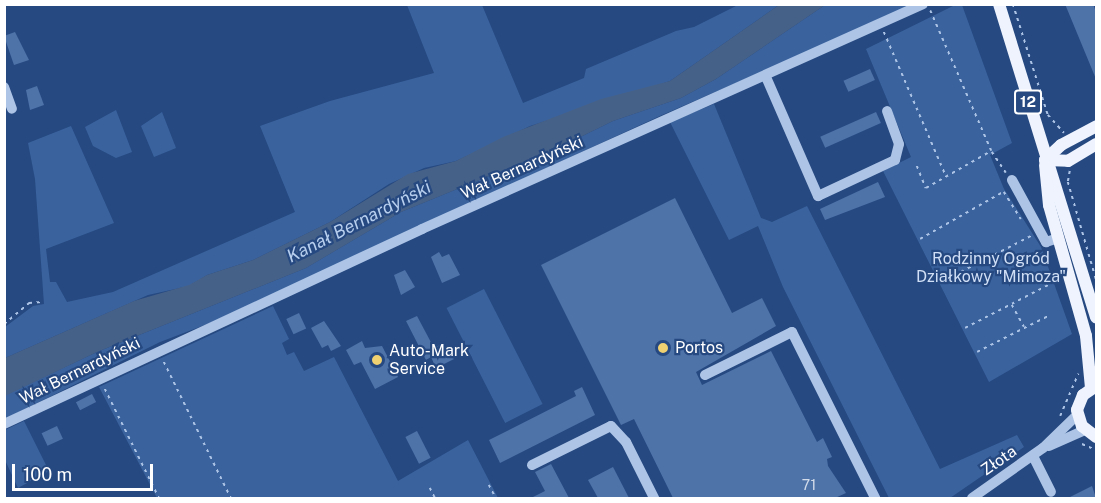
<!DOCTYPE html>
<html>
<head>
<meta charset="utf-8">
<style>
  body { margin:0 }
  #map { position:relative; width:1101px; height:503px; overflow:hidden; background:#264981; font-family:"Public Sans",sans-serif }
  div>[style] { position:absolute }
  .green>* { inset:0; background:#3a639e; transform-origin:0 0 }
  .water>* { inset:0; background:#466188 }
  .building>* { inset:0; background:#4e73a9; transform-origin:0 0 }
  .path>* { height:1.5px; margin-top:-0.75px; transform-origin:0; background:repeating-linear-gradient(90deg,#adc4e6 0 3px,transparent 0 7.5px) }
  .minor>* { height:10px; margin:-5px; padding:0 5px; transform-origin:5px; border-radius:5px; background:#adc4e6 }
  .major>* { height:12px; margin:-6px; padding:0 6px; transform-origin:6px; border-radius:6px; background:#eef3fd }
  .dots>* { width:16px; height:16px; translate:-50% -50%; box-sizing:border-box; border:3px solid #264981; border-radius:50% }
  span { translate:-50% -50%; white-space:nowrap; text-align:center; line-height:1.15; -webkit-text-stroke:4.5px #264981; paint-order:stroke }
  .number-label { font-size:14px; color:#d3dcea }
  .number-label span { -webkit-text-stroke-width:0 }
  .shield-label span { padding:2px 4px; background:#264981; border:2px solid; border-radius:4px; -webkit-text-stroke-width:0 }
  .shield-label { font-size:15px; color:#fff; font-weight:700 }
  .street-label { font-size:16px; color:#fff }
  .park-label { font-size:16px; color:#d0dff5 }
  .poi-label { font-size:16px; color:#fff }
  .left { translate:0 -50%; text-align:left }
  .water-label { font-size:18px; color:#b8cfee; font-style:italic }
  .frame { position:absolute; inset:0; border:6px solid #fff; pointer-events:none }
  .scale { position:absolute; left:12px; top:464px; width:141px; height:27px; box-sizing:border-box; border:3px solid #fff; border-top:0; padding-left:8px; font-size:18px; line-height:21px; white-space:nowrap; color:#fff; -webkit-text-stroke:4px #264981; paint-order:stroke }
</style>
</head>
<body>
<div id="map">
  <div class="green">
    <div style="clip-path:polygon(407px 5px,482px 5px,523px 103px,584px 78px,586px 69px,676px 31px,694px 27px,738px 5px,779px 5px,670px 81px,530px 126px,456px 161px,424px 168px,389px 184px,330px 222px,253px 260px,207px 275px,189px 286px,148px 295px,5px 358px,5px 327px,33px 306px,44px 304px,35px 179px,28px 143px,71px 126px,114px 223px,46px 249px,50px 282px,56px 282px,67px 302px,113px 292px,295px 212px,260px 126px,330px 101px,434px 73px)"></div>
    <div style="clip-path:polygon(825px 5px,915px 5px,662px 115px,210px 323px,160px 342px,5px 419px,4px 396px,10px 393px,97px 352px,306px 268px,401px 212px,560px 147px,613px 121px,681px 98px,716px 79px)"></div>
    <div style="clip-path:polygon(955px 5px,962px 5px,1012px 143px,990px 155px,1004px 189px,1041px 247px,1072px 334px,989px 382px,883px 171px,911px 157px,866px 49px)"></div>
    <div style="clip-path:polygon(714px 104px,761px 218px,772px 222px,807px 206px,940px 469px,1017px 435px,1024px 447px,950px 498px,889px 498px,783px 287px,758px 226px,729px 240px,670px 122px)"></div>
    <div style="clip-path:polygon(116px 110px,132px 152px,116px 158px,93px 146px,85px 127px)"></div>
    <div style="clip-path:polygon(162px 112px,176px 148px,154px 157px,141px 126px)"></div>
    <div style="left:484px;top:289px;width:129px;height:42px;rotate:63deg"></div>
    <div style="clip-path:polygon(273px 306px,289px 339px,282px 343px,287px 355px,294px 352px,304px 371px,334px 357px,398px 481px,468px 440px,498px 498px,157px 498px,99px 387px)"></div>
    <div style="clip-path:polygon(24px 421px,49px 471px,18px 488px,5px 460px,5px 430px)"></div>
  </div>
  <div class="water">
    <div style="clip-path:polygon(779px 5px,825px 5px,716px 79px,681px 98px,613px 121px,560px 147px,401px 212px,306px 268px,97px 352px,5px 396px,5px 358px,134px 301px,189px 285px,207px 275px,253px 260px,330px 222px,408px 174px,456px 161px,503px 137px,601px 99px,670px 81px)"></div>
  </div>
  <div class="building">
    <div style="clip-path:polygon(1065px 4px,1093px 4px,1096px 12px,1096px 79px)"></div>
    <div style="clip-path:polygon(15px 32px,29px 60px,14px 65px,4px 36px)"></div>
    <div style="left:870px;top:69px;width:12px;height:29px;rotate:66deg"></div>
    <div style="clip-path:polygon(37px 86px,44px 105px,30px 110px,26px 90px)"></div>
    <div style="left:876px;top:112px;width:12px;height:61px;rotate:66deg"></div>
    <div style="clip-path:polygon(878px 182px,885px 197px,825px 220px,820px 209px)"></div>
    <div style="clip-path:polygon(675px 198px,732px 313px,762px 298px,776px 326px,696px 372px,702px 385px,771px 351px,817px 442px,823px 438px,832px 457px,827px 459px,828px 466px,846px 493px,835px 498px,673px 498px,634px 419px,621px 425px,541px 265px)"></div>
    <div style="clip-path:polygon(439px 252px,442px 257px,449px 254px,460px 275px,442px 283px,431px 257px)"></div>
    <div style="clip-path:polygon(405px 270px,415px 287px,401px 295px,394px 275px)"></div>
    <div style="left:299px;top:313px;width:17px;height:14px;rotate:65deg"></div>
    <div style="clip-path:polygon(417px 316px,434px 348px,443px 343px,454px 359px,436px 368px,431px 357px,426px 360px,406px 321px)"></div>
    <div style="clip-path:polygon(324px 321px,341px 346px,331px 351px,328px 345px,322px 348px,311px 328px)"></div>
    <div style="clip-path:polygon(362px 341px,365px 348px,382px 346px,398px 377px,375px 389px,361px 362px,354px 365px,346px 350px)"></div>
    <div style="clip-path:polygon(582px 387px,595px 415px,500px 463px,489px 440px,576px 396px,574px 391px)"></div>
    <div style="left:92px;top:394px;width:9px;height:18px;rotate:63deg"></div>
    <div style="left:57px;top:426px;width:14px;height:17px;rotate:65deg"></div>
    <div style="left:417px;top:431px;width:30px;height:13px;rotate:63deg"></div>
    <div style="clip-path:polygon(551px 464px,569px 498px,531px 498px,545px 491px,535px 472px)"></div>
    <div style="clip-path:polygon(613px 467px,629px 498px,598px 498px,588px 480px)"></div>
    <div style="clip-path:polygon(1092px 486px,1096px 498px,1068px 498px)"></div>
  </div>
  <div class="path">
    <div style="left:1013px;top:4px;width:116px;rotate:72.5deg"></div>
    <div style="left:1048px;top:115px;width:24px;rotate:48deg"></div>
    <div style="left:884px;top:32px;width:157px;rotate:66.7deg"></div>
    <div style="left:992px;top:152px;width:25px;rotate:56deg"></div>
    <div style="left:917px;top:166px;width:24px;rotate:68deg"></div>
    <div style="left:926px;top:188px;width:75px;rotate:-29.6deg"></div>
    <div style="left:991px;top:151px;width:153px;rotate:-113.5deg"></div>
    <div style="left:1070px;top:171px;width:11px;rotate:100deg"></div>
    <div style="left:1068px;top:182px;width:101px;rotate:73.9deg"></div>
    <div style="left:1004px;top:192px;width:32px;rotate:58deg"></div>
    <div style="left:920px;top:239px;width:95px;rotate:-29.5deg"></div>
    <div style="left:941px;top:282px;width:101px;rotate:-27.1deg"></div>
    <div style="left:1012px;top:305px;width:25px;rotate:61deg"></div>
    <div style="left:4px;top:324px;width:33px;rotate:-40deg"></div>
    <div style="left:29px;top:303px;width:13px;rotate:-4deg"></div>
    <div style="left:965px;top:328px;width:102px;rotate:-27.3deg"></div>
    <div style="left:977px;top:352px;width:80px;rotate:-26.9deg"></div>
    <div style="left:164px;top:362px;width:152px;rotate:63.8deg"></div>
    <div style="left:105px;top:389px;width:122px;rotate:63.6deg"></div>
    <div style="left:1060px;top:416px;width:46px;rotate:-66.8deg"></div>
    <div style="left:1082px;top:444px;width:15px;rotate:23deg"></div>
    <div style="left:489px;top:485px;width:15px;rotate:62deg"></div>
    <div style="left:430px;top:488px;width:11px;rotate:63deg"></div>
  </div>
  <div class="minor">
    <div style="left:766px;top:77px;width:130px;rotate:66.4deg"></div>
    <div style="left:818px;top:196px;width:85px;rotate:-25.1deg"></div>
    <div style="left:895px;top:160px;width:16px;rotate:-76deg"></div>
    <div style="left:899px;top:144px;width:35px;rotate:-110deg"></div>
    <div style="left:4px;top:87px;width:23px;rotate:70deg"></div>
    <div style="left:1012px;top:180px;width:71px;rotate:61.3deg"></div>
    <div style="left:1046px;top:242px;width:13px;rotate:-18deg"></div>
    <div style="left:705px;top:375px;width:97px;rotate:-26.3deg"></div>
    <div style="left:792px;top:332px;width:186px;rotate:63.4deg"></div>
    <div style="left:4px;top:424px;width:461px;rotate:-25deg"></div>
    <div style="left:422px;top:229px;width:549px;rotate:-24.18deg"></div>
    <div style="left:1049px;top:446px;width:39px;rotate:-24deg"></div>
    <div style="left:1033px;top:456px;width:40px;rotate:63.4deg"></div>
    <div style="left:532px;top:465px;width:88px;rotate:-26.3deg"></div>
    <div style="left:611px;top:426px;width:22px;rotate:47deg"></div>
    <div style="left:626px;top:442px;width:63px;rotate:63.4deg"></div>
    <div style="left:972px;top:498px;width:87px;rotate:-35.2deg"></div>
    <div style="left:1043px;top:448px;width:47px;rotate:-44.1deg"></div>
  </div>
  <div class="major">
    <div style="left:999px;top:4px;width:328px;rotate:72.8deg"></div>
    <div style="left:1045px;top:160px;width:22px;rotate:-43deg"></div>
    <div style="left:1061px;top:145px;width:40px;rotate:-28deg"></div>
    <div style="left:1045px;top:160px;width:23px;rotate:2deg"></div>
    <div style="left:1068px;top:161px;width:33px;rotate:-31deg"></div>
    <div style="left:1045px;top:165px;width:40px;rotate:84.3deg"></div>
    <div style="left:1049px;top:205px;width:136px;rotate:74.2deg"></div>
    <div style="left:1086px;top:336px;width:52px;rotate:84.5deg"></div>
    <div style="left:1096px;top:386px;width:16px;rotate:145deg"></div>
    <div style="left:1083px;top:395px;width:16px;rotate:112deg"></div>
    <div style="left:1077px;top:410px;width:17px;rotate:73deg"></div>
    <div style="left:1082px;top:426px;width:18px;rotate:38deg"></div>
  </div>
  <div class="dots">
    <div style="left:663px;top:348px;background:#f0d172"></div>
    <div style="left:377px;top:360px;background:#f0d172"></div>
  </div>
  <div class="number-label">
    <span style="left:809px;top:485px">71</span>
  </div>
  <div class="shield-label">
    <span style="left:1028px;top:102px">12</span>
  </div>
  <div class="street-label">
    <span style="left:522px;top:168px;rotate:-24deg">Wał Bernardyński</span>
    <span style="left:80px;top:371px;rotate:-26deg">Wał Bernardyński</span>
    <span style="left:999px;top:461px;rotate:-35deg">Złota</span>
  </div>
  <div class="park-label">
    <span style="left:991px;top:268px">Rodzinny Ogród<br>Działkowy "Mimoza"</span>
  </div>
  <div class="poi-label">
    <span class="left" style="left:675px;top:348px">Portos</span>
    <span class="left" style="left:389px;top:360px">Auto-Mark<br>Service</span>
  </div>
  <div class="water-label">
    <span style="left:359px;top:222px;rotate:-27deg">Kanał Bernardyński</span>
  </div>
  <div class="frame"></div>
  <div class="scale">100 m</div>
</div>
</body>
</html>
